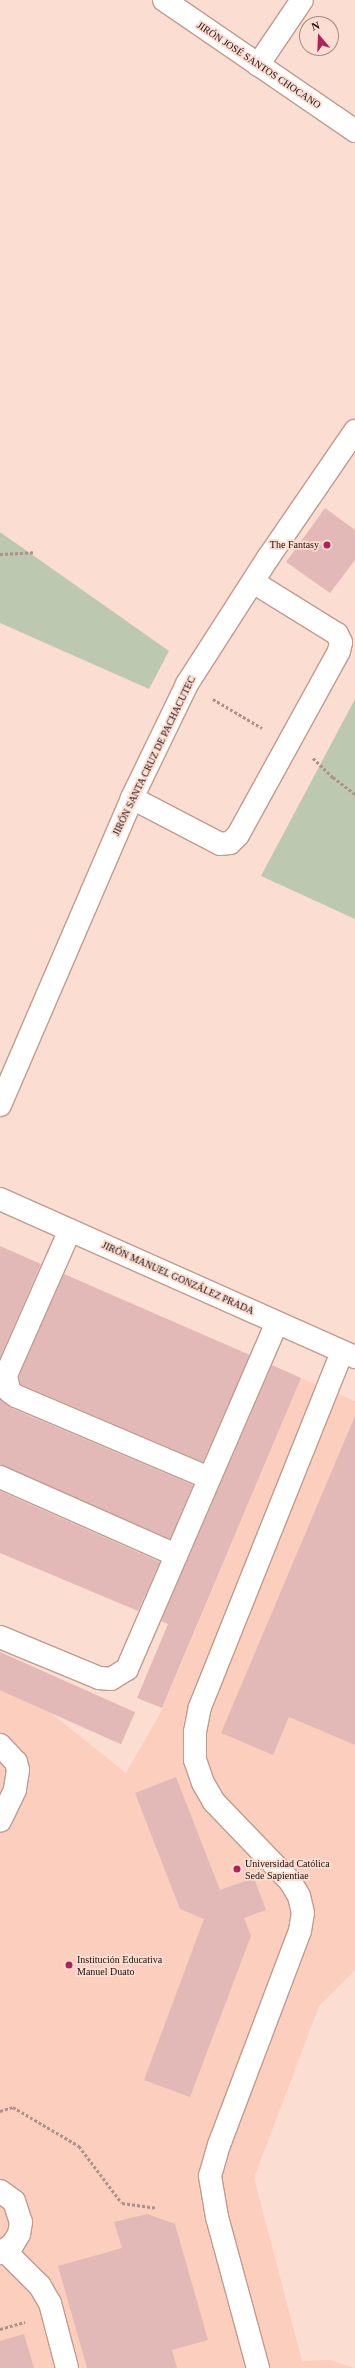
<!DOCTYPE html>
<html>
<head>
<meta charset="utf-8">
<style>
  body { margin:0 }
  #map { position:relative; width:355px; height:2368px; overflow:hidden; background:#fcddd1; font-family:"Times New Roman",serif }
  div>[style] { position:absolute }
  .built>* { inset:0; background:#fccebd }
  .green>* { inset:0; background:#bdc8b0 }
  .building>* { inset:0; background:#e2b9b6; transform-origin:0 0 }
  .path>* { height:2.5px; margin-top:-1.25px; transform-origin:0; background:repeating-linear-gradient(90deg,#ab9389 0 3px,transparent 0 5px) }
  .roads { filter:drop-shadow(1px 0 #bf9c8e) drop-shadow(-1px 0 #bf9c8e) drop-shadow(0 1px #bf9c8e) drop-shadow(0 -1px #bf9c8e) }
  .minor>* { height:22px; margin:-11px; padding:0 11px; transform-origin:11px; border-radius:11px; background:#fff }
  .dots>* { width:11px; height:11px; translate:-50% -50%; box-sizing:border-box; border:2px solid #fcddd1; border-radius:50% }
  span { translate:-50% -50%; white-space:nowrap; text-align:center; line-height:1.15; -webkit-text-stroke:3.5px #fcddd1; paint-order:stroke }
  .street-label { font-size:10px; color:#1c0f0a }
  .poi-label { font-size:10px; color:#1c0f0a }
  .right { translate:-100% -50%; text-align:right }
  .left { translate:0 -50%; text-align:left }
  .north { position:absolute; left:299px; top:16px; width:40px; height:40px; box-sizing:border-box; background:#fcddd1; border:1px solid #a28b81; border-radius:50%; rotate:341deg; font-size:11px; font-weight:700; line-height:16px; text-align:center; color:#1c0f0a }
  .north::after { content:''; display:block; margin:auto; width:14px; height:18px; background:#af215a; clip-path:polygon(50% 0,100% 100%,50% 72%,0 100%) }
</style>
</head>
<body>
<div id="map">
  <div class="built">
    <div style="clip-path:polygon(301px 1378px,355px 1401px,355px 1970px,319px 2006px,254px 2178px,302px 2361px,329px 2360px,355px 2368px,0 2368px,0 1687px,42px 1706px,126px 1773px,161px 1712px)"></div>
  </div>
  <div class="green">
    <div style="clip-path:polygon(0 532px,169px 651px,149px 689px,0 623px)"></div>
    <div style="clip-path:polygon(355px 699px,355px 919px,261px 876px)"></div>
  </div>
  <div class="building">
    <div style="clip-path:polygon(325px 508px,355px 530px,355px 560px,330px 593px,286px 562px)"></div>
    <div style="clip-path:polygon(0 1246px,41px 1264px,0 1358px)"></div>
    <div style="clip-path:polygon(64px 1274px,250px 1355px,203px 1462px,20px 1384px,19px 1376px)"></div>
    <div style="clip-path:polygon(272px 1365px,301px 1378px,162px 1708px,137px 1698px,168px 1624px,161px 1621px)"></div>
    <div style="clip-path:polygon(0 1399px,11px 1408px,193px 1485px,170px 1539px,0 1465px)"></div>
    <div style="clip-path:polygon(355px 1416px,355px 1745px,289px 1717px,273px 1755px,221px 1733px)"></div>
    <div style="clip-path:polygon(0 1491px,160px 1562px,138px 1611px,0 1553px)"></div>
    <div style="left:0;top:1652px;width:148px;height:35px;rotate:24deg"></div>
    <div style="clip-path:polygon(176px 1777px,220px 1890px,254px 1878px,266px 1910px,244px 1918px,251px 1936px,190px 2097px,144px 2080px,204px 1919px,180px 1909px,135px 1793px)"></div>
    <div style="clip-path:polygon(147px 2214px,175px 2224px,208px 2340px,172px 2350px,177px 2368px,87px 2368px,58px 2266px,122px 2248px,114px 2222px)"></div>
    <div style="clip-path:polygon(24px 2334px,34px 2368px,0 2368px,0 2341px)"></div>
  </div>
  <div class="path">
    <div style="left:0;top:554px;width:35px;rotate:-3deg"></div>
    <div style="left:213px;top:699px;width:57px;rotate:30.6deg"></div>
    <div style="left:313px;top:758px;width:28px;rotate:44deg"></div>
    <div style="left:333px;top:777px;width:28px;rotate:38deg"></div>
    <div style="left:0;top:2111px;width:14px;rotate:-17deg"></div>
    <div style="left:13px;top:2107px;width:77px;rotate:30.6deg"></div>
    <div style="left:79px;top:2146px;width:71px;rotate:53deg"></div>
    <div style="left:122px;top:2203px;width:34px;rotate:8deg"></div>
    <div style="left:0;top:2329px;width:26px;rotate:-16deg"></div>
  </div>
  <div class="roads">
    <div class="minor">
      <div style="left:164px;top:0;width:232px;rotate:34.4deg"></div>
      <div style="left:258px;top:65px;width:78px;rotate:-55.9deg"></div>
      <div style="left:132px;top:798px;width:99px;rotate:27.6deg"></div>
      <div style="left:220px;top:844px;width:10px;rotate:-6deg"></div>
      <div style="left:230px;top:843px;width:11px;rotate:-45deg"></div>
      <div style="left:238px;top:835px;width:210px;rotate:-61.2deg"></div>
      <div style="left:339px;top:651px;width:9px;rotate:-77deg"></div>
      <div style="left:341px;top:642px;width:9px;rotate:-117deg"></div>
      <div style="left:337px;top:634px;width:99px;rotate:-148.2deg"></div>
      <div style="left:0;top:1105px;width:334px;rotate:-66.7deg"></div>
      <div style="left:132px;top:798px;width:127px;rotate:-64.2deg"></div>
      <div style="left:187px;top:684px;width:150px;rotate:-57.3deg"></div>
      <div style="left:268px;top:558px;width:154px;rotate:-55.6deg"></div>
      <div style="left:0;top:1199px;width:389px;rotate:24deg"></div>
      <div style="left:70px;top:1230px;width:158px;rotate:113.8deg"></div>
      <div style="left:6px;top:1375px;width:16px;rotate:79deg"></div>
      <div style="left:9px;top:1391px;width:9px;rotate:36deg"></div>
      <div style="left:16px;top:1396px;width:210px;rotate:23deg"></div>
      <div style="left:0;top:1477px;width:193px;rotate:23.9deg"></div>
      <div style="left:0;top:1637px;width:107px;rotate:22.5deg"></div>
      <div style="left:99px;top:1678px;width:12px;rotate:5deg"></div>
      <div style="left:111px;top:1679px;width:19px;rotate:-32deg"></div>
      <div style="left:127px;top:1669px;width:377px;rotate:-66.6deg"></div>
      <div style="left:0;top:1745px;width:23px;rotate:47deg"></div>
      <div style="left:16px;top:1762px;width:8px;rotate:76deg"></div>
      <div style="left:18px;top:1770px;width:20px;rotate:99deg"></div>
      <div style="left:15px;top:1790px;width:34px;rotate:116deg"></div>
      <div style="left:0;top:2191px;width:17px;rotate:36deg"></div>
      <div style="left:14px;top:2201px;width:22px;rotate:72deg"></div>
      <div style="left:21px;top:2222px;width:12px;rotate:99deg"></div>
      <div style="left:19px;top:2234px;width:12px;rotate:121deg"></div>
      <div style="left:13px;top:2244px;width:16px;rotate:145deg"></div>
      <div style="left:5px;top:2251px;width:49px;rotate:45deg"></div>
      <div style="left:40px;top:2286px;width:20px;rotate:60deg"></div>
      <div style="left:50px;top:2303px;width:67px;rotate:75.3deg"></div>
      <div style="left:258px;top:2368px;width:156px;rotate:-105.2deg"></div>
      <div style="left:217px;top:2217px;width:42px;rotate:-99.7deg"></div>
      <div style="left:210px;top:2176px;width:32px;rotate:-74deg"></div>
      <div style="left:219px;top:2145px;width:229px;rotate:-69.3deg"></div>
      <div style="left:300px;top:1931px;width:18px;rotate:-81deg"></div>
      <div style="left:303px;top:1913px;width:17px;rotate:-103deg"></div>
      <div style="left:299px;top:1896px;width:17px;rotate:-121deg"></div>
      <div style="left:290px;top:1881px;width:110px;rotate:-133.9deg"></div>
      <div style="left:214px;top:1802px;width:22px;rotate:-120deg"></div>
      <div style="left:203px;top:1783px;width:24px;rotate:-109deg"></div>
      <div style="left:195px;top:1760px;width:28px;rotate:-90deg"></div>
      <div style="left:195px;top:1732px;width:25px;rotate:-79deg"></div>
      <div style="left:200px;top:1707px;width:382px;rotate:-68.2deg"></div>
    </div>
  </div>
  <div class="dots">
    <div style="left:327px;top:545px;background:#af215a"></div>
    <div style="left:237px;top:1869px;background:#af215a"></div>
    <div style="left:69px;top:1965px;background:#af215a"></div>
  </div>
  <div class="street-label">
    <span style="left:259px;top:65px;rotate:34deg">JIRÓN JOSÉ SANTOS CHOCANO</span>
    <span style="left:154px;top:756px;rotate:-64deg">JIRÓN SANTA CRUZ DE PACHACUTEC</span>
    <span style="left:178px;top:1278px;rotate:24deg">JIRÓN MANUEL GONZÁLEZ PRADA</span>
  </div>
  <div class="poi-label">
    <span class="right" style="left:319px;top:545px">The Fantasy</span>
    <span class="left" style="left:245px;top:1869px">Universidad Católica<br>Sede Sapientiae</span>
    <span class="left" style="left:77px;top:1965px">Institución Educativa<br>Manuel Duato</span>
  </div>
  <div class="north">N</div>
</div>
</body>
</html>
